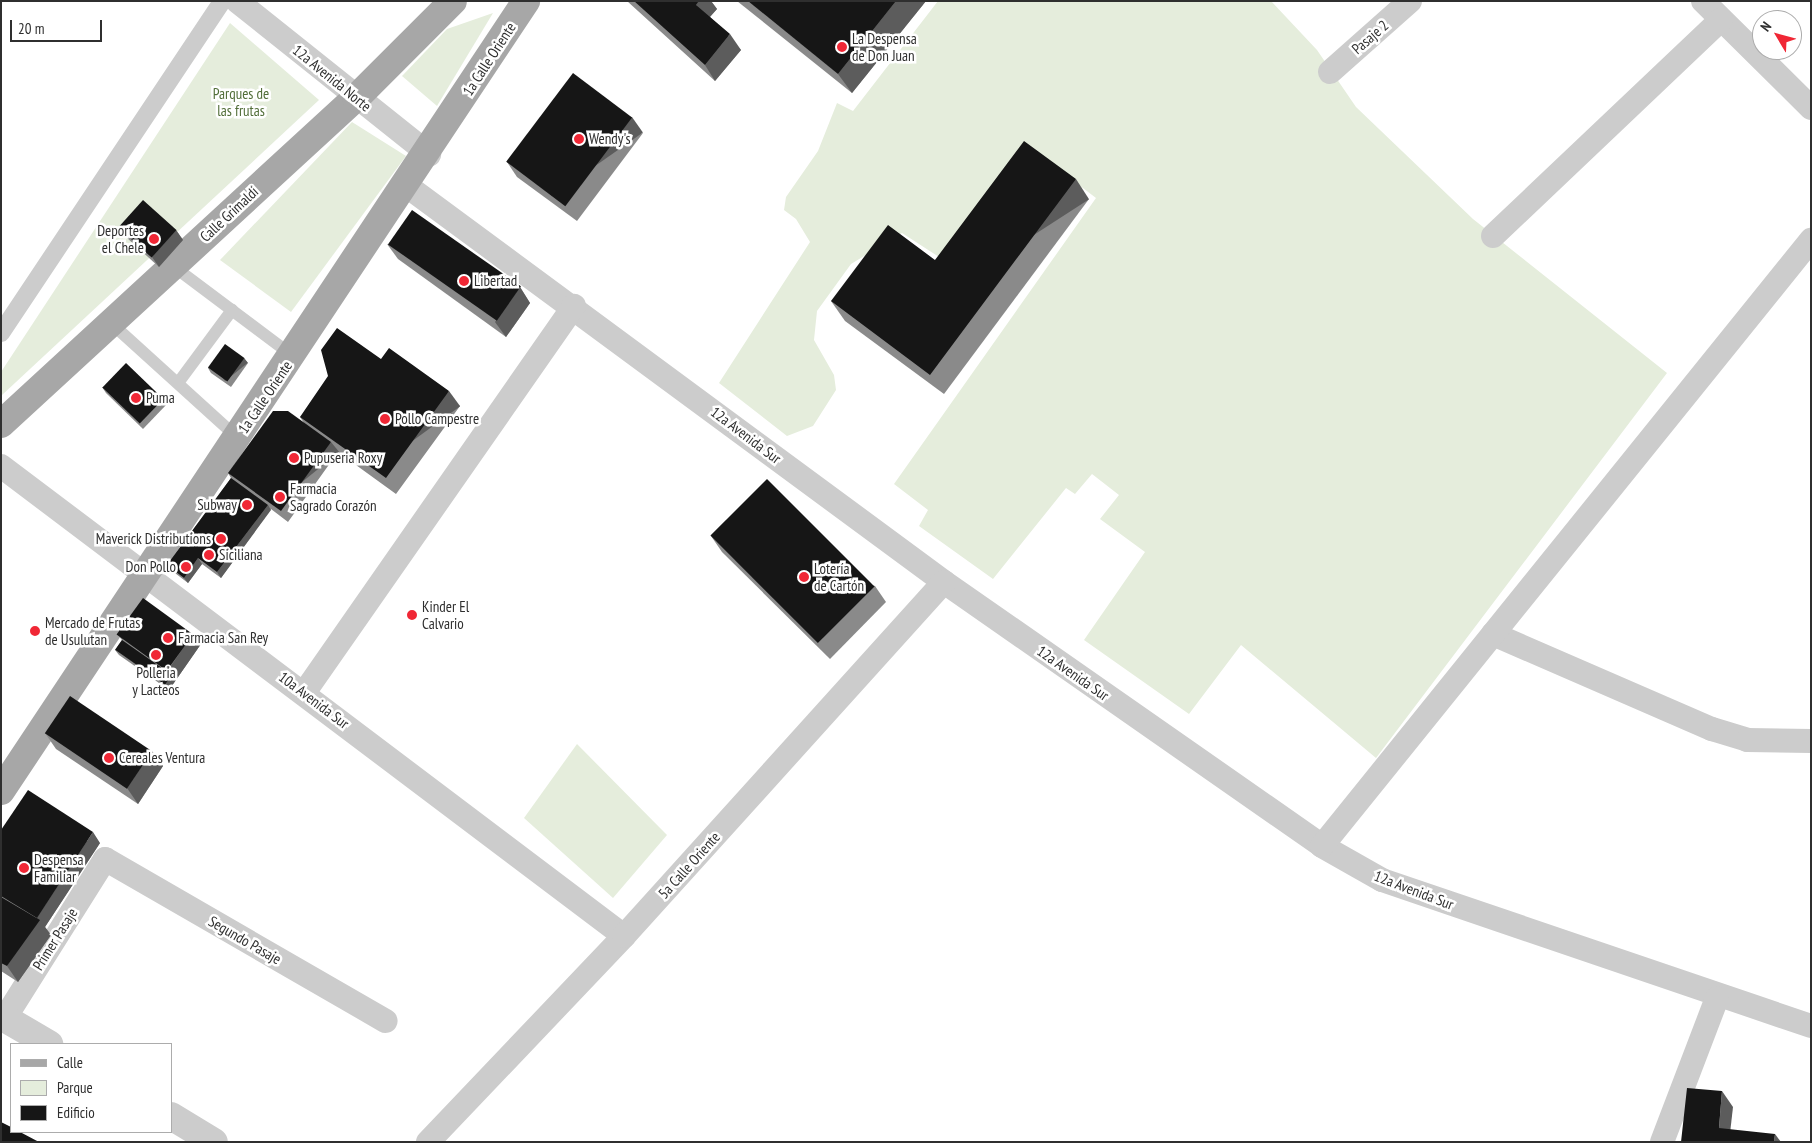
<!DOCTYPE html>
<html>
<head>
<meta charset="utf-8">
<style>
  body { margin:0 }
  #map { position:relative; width:1812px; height:1143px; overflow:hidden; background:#fff; font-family:"PT Sans Narrow",sans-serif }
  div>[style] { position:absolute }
  .green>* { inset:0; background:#e5eddc }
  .service>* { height:12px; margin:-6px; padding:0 6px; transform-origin:6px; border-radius:6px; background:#ccc }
  .pedestrian>* { height:18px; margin:-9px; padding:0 9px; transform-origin:9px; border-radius:9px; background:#ccc }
  .minor>* { height:24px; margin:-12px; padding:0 12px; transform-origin:12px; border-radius:12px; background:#ccc }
  .tertiary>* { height:28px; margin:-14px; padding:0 14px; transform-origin:14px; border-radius:14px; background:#ccc }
  .primary>* { height:28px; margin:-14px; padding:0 14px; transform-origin:14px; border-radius:14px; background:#a7a7a7 }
  .wall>* { inset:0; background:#8a8a8a }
  .shaded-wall>* { inset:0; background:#5c5c5c; transform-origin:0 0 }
  .building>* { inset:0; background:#161616; transform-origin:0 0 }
  .dots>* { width:14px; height:14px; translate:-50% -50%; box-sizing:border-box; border:2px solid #fff; border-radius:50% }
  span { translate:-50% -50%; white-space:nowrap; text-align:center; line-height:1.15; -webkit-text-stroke:5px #fff; paint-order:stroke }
  .street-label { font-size:15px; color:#2f2f2f }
  .poi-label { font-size:15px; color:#2f2f2f }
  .left { translate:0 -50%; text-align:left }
  .right { translate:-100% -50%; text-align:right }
  .park-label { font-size:15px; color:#526e39 }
  .frame { position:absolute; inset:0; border:2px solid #2f2f2f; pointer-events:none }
  .legend { position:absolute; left:10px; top:1043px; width:162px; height:90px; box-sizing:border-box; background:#fff; border:1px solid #acacac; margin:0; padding:6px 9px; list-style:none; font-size:15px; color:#2f2f2f }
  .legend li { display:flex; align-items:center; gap:10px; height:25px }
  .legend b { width:25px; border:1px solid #acacac }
  .north { position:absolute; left:1752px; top:10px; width:50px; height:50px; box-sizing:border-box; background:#fff; border:1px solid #acacac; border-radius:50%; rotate:307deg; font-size:14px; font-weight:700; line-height:20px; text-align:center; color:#2f2f2f }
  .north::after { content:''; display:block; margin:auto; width:18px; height:22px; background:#f02735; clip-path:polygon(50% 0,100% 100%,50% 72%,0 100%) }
  .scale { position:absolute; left:10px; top:20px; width:92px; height:22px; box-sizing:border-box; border:2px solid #2f2f2f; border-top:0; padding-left:6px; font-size:15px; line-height:18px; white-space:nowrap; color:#2f2f2f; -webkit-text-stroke:4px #fff; paint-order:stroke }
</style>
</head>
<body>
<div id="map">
  <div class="green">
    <div style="clip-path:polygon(938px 1px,1271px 1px,1317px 50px,1356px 107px,1473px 219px,1667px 373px,1376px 758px,1241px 645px,1189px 714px,1084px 640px,1145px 552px,1100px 519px,1119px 495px,1092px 474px,1075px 494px,1066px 488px,993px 579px,919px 526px,928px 510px,894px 484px,1096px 198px,1037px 153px,953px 266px,902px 233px,851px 264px,817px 311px,814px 340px,834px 375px,836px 390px,813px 426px,787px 436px,719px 383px,810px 242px,796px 219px,784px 210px,786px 197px,818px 151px,837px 103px,853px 111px)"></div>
    <div style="clip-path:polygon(493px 13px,437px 106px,402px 76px,447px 29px)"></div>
    <div style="clip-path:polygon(230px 23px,319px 100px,1px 396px,1px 372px)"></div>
    <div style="clip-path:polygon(352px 122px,406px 156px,291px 312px,220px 260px)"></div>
    <div style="clip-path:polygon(577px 744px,667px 835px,613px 898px,524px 818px)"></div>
  </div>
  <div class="service">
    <div style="left:173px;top:266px;width:150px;rotate:36.9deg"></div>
    <div style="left:111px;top:323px;width:171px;rotate:42.2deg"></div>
    <div style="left:178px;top:383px;width:91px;rotate:-53.5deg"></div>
  </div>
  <div class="pedestrian">
    <div style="left:1px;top:333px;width:399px;rotate:-56.3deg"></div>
  </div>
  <div class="minor">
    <div style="left:237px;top:1px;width:246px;rotate:38.6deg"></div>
    <div style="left:1703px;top:1px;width:152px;rotate:44.7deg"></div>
    <div style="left:1330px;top:72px;width:107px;rotate:-41.6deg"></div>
    <div style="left:407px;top:186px;width:667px;rotate:36.41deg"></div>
    <div style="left:944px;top:582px;width:461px;rotate:34.9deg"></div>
    <div style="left:1322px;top:846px;width:69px;rotate:29.5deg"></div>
    <div style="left:1382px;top:880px;width:453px;rotate:18.8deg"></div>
    <div style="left:1493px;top:236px;width:314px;rotate:-43.5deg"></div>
    <div style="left:1px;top:466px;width:780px;rotate:37.03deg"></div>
    <div style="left:1493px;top:634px;width:239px;rotate:23.5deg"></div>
    <div style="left:1712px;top:729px;width:37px;rotate:17deg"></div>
    <div style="left:1747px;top:740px;width:64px;rotate:0.9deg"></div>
    <div style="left:304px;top:693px;width:472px;rotate:-55.1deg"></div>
    <div style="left:1322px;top:846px;width:779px;rotate:-51.1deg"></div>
    <div style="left:5px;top:1018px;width:188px;rotate:-57.8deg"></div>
    <div style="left:105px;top:859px;width:324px;rotate:30deg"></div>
    <div style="left:428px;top:1142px;width:284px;rotate:-46.4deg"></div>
    <div style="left:624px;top:936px;width:477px;rotate:-47.9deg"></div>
    <div style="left:1662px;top:1142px;width:154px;rotate:-69.1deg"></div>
  </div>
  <div class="tertiary">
    <div style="left:1px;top:1016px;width:56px;rotate:30.3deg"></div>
    <div style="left:171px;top:1116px;width:50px;rotate:31.2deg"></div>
  </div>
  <div class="primary">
    <div style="left:1px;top:424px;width:482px;rotate:-42.6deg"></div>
    <div style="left:356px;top:98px;width:137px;rotate:-45deg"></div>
    <div style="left:1px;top:791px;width:949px;rotate:-56.39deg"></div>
  </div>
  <div class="wall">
    <div style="clip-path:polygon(627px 1px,711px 1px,717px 9px,710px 17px,741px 50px,715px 81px)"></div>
    <div style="clip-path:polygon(737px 1px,926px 1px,852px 93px)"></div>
    <div style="clip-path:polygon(643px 133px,577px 221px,517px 177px,507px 162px)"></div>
    <div style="clip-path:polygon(1089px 199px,944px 394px,845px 321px,831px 301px)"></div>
    <div style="clip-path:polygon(118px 227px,176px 230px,183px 240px,159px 267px,126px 237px)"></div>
    <div style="clip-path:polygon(387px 244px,520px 287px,530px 303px,506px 337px,398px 259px)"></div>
    <div style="clip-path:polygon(244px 358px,248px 363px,231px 387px,211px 373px,208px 368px)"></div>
    <div style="clip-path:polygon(381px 359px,460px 406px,396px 494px,338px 452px,288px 522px,271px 509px,221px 578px,202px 564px,188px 583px,171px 570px,167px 565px,231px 478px,228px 473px,304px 423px,300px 417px)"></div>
    <div style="clip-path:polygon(102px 387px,163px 399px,167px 404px,143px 429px,106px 393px)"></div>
    <div style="clip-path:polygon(711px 536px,875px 586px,886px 602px,830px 659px,722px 552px)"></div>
    <div style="clip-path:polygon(118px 635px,201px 644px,169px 690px,119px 655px,115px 650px,122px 640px)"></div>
    <div style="clip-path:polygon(45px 733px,163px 766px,138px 804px,56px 749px)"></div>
    <div style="clip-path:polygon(1px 830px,100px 843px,45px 927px,51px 935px,18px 982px,1px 971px)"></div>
  </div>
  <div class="shaded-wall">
    <div style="clip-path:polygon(699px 1px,711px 1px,717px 9px,707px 20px,696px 5px)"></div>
    <div style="clip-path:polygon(896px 1px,926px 1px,852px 93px,838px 74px)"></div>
    <div style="clip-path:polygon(730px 34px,741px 50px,715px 81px,705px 65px)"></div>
    <div style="left:632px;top:117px;width:19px;height:111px;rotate:55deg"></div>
    <div style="left:1076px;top:179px;width:24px;height:244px;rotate:57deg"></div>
    <div style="clip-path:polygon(176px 230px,183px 240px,159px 267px,152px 257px)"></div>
    <div style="clip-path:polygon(520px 287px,530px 303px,506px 337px,495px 322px)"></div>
    <div style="left:244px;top:358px;width:6px;height:29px;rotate:51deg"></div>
    <div style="left:449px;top:391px;width:19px;height:107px;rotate:54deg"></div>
    <div style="left:331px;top:442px;width:13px;height:85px;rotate:51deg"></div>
    <div style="clip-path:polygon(268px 505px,271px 510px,221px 578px,217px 572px)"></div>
    <div style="clip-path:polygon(198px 558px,202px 564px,188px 583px,184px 578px)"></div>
    <div style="clip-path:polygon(193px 634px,201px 644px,169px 690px,165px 685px,172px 675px,168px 670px)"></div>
    <div style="clip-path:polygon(152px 751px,163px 766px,138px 804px,127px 788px)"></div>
    <div style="clip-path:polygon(93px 832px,100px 843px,45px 927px,51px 935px,18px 982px,7px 966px,36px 919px)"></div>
    <div style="clip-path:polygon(1722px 1091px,1733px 1107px,1729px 1142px,1719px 1128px)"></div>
    <div style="clip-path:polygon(1775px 1134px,1781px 1142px,1774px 1142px)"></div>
  </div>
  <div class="building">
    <div style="clip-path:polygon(634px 1px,699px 1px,696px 5px,730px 34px,705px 65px)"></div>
    <div style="clip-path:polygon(748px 1px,896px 1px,838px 74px)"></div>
    <div style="left:573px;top:73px;width:74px;height:111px;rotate:37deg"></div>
    <div style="clip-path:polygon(1024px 141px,1076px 179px,930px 375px,831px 301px,888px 225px,935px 260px)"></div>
    <div style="left:143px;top:200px;width:45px;height:37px;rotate:42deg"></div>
    <div style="left:412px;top:210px;width:133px;height:42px;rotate:35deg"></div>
    <div style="clip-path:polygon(337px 328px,381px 359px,389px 348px,449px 391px,386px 478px,300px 417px,328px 376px,321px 350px)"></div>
    <div style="left:225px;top:344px;width:24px;height:29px;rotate:36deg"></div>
    <div style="left:126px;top:363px;width:52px;height:34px;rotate:44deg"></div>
    <div style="clip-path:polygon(273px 411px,288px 411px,331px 442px,281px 511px,228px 473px)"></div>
    <div style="clip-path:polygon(231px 478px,268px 505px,217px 572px,198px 558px,184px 578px,167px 565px)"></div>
    <div style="left:767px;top:479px;width:152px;height:80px;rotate:45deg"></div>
    <div style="left:143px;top:598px;width:62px;height:45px;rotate:36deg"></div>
    <div style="left:122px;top:640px;width:61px;height:12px;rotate:35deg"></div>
    <div style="left:70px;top:696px;width:99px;height:45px;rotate:34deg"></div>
    <div style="clip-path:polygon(28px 790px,93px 832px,37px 918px,1px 896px,1px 830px)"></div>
    <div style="clip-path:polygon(1px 897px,40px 920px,7px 966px,1px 963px)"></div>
    <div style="clip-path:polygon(1687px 1088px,1722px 1091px,1719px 1128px,1775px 1134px,1774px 1142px,1681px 1142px)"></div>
    <div style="clip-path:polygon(1px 1122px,11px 1127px,11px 1132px,20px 1132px,39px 1142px,1px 1142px)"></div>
  </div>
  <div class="dots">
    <div style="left:842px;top:47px;background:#f02735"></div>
    <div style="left:579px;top:139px;background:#f02735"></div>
    <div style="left:154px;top:239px;background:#f02735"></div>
    <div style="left:464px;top:281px;background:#f02735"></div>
    <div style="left:136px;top:398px;background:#f02735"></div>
    <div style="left:385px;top:419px;background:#f02735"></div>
    <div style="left:294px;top:458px;background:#f02735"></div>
    <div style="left:280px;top:497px;background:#f02735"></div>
    <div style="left:247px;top:505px;background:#f02735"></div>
    <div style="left:221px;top:539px;background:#f02735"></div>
    <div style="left:209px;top:555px;background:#f02735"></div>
    <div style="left:186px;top:567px;background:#f02735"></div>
    <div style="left:804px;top:577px;background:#f02735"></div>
    <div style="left:412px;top:615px;background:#f02735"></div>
    <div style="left:35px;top:631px;background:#f02735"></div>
    <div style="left:168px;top:638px;background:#f02735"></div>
    <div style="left:156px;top:655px;background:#f02735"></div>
    <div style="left:109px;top:758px;background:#f02735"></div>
    <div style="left:24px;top:868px;background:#f02735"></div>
  </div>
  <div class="street-label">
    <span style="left:1370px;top:37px;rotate:-41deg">Pasaje 2</span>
    <span style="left:489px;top:59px;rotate:-57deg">1a Calle Oriente</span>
    <span style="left:332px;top:78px;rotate:39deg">12a Avenida Norte</span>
    <span style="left:229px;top:214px;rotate:-43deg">Calle Grimaldi</span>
    <span style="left:265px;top:397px;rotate:-56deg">1a Calle Oriente</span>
    <span style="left:746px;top:435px;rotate:37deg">12a Avenida Sur</span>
    <span style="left:1073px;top:673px;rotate:35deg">12a Avenida Sur</span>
    <span style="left:314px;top:700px;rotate:37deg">10a Avenida Sur</span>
    <span style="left:689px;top:865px;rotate:-48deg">5a Calle Oriente</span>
    <span style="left:1414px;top:890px;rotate:21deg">12a Avenida Sur</span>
    <span style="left:55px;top:939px;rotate:-58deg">Primer Pasaje</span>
    <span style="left:245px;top:940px;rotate:30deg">Segundo Pasaje</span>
  </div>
  <div class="poi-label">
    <span class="left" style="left:852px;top:47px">La Despensa<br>de Don Juan</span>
    <span class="left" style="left:589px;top:139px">Wendy's</span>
    <span class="right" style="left:144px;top:239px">Deportes<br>el Chele</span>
    <span class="left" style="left:474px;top:281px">Libertad</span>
    <span class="left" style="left:146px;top:398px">Puma</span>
    <span class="left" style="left:395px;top:419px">Pollo Campestre</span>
    <span class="left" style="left:304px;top:458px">Pupuseria Roxy</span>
    <span class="left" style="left:290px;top:497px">Farmacia<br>Sagrado Corazón</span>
    <span class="right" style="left:237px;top:505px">Subway</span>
    <span class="right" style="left:211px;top:539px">Maverick Distributions</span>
    <span class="left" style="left:219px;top:555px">Siciliana</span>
    <span class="right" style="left:176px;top:567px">Don Pollo</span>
    <span class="left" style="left:814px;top:577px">Lotería<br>de Cartón</span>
    <span class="left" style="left:422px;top:615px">Kinder El<br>Calvario</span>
    <span class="left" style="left:45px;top:631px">Mercado de Frutas<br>de Usulutan</span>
    <span class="left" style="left:178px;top:638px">Farmacia San Rey</span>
    <span style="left:156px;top:681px">Polleria<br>y Lacteos</span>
    <span class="left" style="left:119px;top:758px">Cereales Ventura</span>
    <span class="left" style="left:34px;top:868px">Despensa<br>Familiar</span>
  </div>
  <div class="park-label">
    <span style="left:241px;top:102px">Parques de<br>las frutas</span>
  </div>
  <div class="frame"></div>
  <ul class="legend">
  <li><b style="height:6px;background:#a7a7a7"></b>Calle</li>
  <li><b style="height:14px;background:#e5eddc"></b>Parque</li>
  <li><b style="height:14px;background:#161616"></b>Edificio</li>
  </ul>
  <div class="north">N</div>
  <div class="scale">20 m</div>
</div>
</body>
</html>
